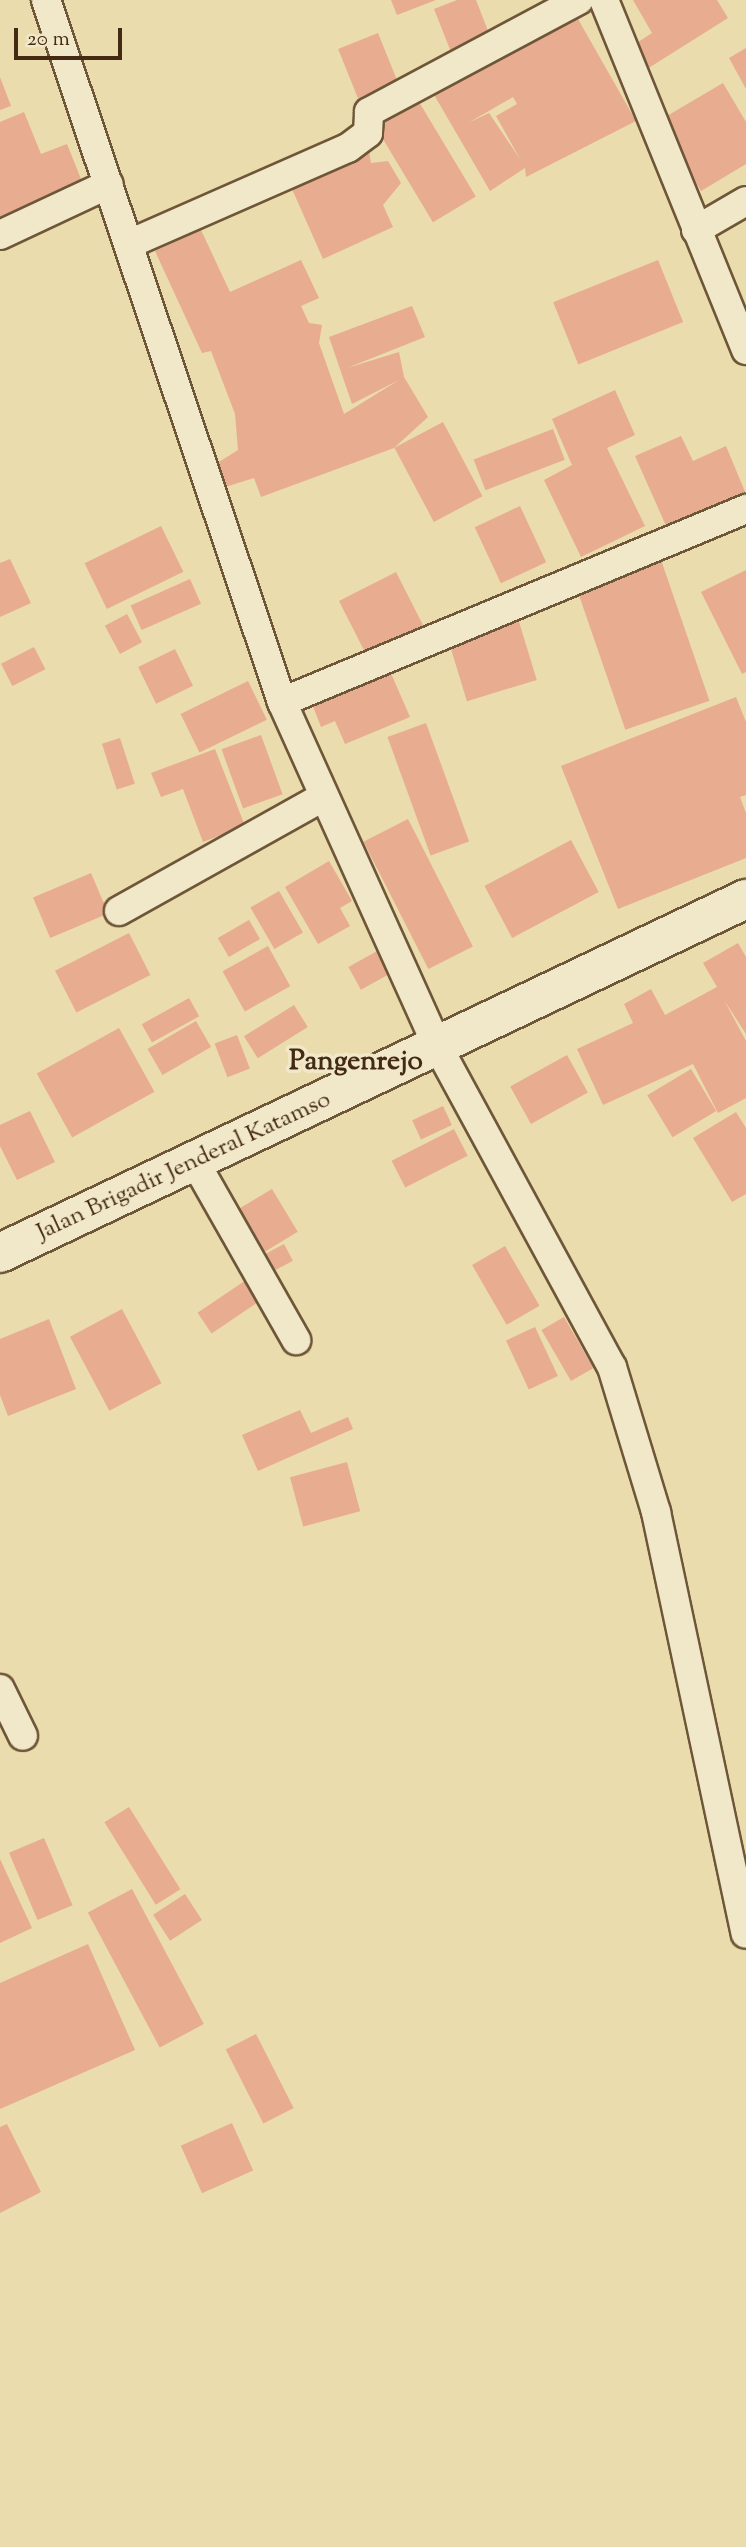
<!DOCTYPE html>
<html>
<head>
<meta charset="utf-8">
<style>
  body { margin:0 }
  #map { position:relative; width:746px; height:2547px; overflow:hidden; background:#eadcac; font-family:"Sorts Mill Goudy",serif }
  div>[style] { position:absolute }
  .building>* { inset:0; background:#e8ac91; transform-origin:0 0 }
  .roads { filter:drop-shadow(2px 0 #6e5638) drop-shadow(-2px 0 #6e5638) drop-shadow(0 2px #6e5638) drop-shadow(0 -2px #6e5638) }
  .minor>* { height:28px; margin:-14px; padding:0 14px; transform-origin:14px; border-radius:14px; background:#f1e8c9 }
  .secondary>* { height:38px; margin:-19px; padding:0 19px; transform-origin:19px; border-radius:19px; background:#f1e8c9 }
  span { translate:-50% -50%; white-space:nowrap; text-align:center; line-height:1.15; -webkit-text-stroke:7px #f1e8c9; paint-order:stroke }
  .street-label { font-size:24px; color:#442a12 }
  .quarter-label { font-size:28px; color:#442a12; font-weight:700 }
  .scale { position:absolute; left:14px; top:28px; width:108px; height:32px; box-sizing:border-box; border:4px solid #442a12; border-top:0; padding-left:9px; font-size:21px; line-height:24px; white-space:nowrap; color:#442a12; -webkit-text-stroke:5px #f1e8c9; paint-order:stroke }
</style>
</head>
<body>
<div id="map">
  <div class="building">
    <div style="clip-path:polygon(391px 0,436px 0,397px 15px)"></div>
    <div style="clip-path:polygon(457px 0,476px 0,490px 36px,451px 52px,434px 9px)"></div>
    <div style="clip-path:polygon(633px 0,717px 0,728px 18px,647px 69px,632px 46px,652px 33px)"></div>
    <div style="clip-path:polygon(evenodd,574px 12px,636px 121px,526px 177px,525px 168px,490px 191px,433px 93px,574px 12px,513px 97px,517px 104px,496px 116px,520px 159px,489px 113px,468px 123px,513px 97px)"></div>
    <div style="left:378px;top:33px;width:53px;height:43px;rotate:68deg"></div>
    <div style="clip-path:polygon(746px 48px,746px 89px,729px 58px)"></div>
    <div style="clip-path:polygon(0 77px,11px 106px,0 110px)"></div>
    <div style="clip-path:polygon(723px 83px,746px 122px,746px 164px,701px 191px,660px 120px)"></div>
    <div style="left:413px;top:92px;width:122px;height:50px;rotate:59deg"></div>
    <div style="clip-path:polygon(24px 112px,41px 154px,67px 144px,85px 189px,0 222px,0 122px)"></div>
    <div style="clip-path:polygon(368px 145px,371px 163px,388px 161px,401px 183px,383px 205px,393px 227px,323px 259px,288px 180px)"></div>
    <div style="clip-path:polygon(201px 230px,230px 292px,301px 260px,319px 298px,301px 306px,309px 323px,322px 325px,319px 343px,344px 414px,399px 380px,352px 404px,329px 337px,412px 306px,425px 337px,347px 368px,399px 352px,404px 377px,428px 417px,394px 448px,261px 497px,254px 478px,222px 488px,214px 465px,238px 450px,235px 414px,211px 351px,202px 353px,155px 251px)"></div>
    <div style="left:658px;top:260px;width:67px;height:113px;rotate:68deg"></div>
    <div style="clip-path:polygon(615px 390px,635px 435px,607px 448px,645px 526px,581px 557px,544px 480px,572px 465px,552px 419px)"></div>
    <div style="left:443px;top:422px;width:84px;height:55px;rotate:62deg"></div>
    <div style="left:553px;top:429px;width:33px;height:85px;rotate:69deg"></div>
    <div style="clip-path:polygon(681px 436px,693px 461px,726px 446px,746px 494px,667px 528px,635px 456px)"></div>
    <div style="left:520px;top:506px;width:62px;height:50px;rotate:65deg"></div>
    <div style="left:161px;top:526px;width:51px;height:85px;rotate:64deg"></div>
    <div style="left:660px;top:557px;width:152px;height:89px;rotate:71deg"></div>
    <div style="clip-path:polygon(10px 559px,31px 603px,0 617px,0 563px)"></div>
    <div style="clip-path:polygon(746px 570px,746px 672px,742px 674px,701px 592px)"></div>
    <div style="left:396px;top:572px;width:72px;height:64px;rotate:63deg"></div>
    <div style="left:190px;top:579px;width:27px;height:65px;rotate:66deg"></div>
    <div style="left:516px;top:612px;width:71px;height:73px;rotate:73deg"></div>
    <div style="left:127px;top:614px;width:32px;height:25px;rotate:62deg"></div>
    <div style="left:34px;top:647px;width:25px;height:37px;rotate:63deg"></div>
    <div style="left:175px;top:649px;width:41px;height:41px;rotate:64deg"></div>
    <div style="clip-path:polygon(390px 671px,410px 717px,345px 744px,335px 721px,321px 727px,312px 704px)"></div>
    <div style="left:248px;top:681px;width:43px;height:75px;rotate:64deg"></div>
    <div style="clip-path:polygon(736px 697px,746px 722px,746px 795px,740px 797px,746px 813px,746px 858px,618px 909px,561px 766px)"></div>
    <div style="left:426px;top:723px;width:126px;height:41px;rotate:70deg"></div>
    <div style="left:261px;top:735px;width:63px;height:42px;rotate:70deg"></div>
    <div style="left:120px;top:738px;width:48px;height:19px;rotate:72deg"></div>
    <div style="clip-path:polygon(215px 749px,245px 826px,203px 842px,183px 789px,161px 797px,151px 773px)"></div>
    <div style="left:408px;top:819px;width:143px;height:50px;rotate:63deg"></div>
    <div style="left:571px;top:840px;width:59px;height:98px;rotate:62deg"></div>
    <div style="clip-path:polygon(329px 861px,352px 901px,340px 908px,350px 926px,318px 944px,285px 887px)"></div>
    <div style="left:91px;top:873px;width:44px;height:63px;rotate:67deg"></div>
    <div style="left:279px;top:891px;width:48px;height:33px;rotate:60deg"></div>
    <div style="left:249px;top:920px;width:22px;height:36px;rotate:60deg"></div>
    <div style="left:129px;top:933px;width:47px;height:83px;rotate:63deg"></div>
    <div style="clip-path:polygon(738px 943px,746px 957px,746px 1034px,724px 1000px,746px 1041px,746px 1098px,718px 1113px,693px 1064px,603px 1105px,577px 1049px,633px 1023px,624px 1004px,651px 989px,665px 1015px,717px 987px,703px 963px)"></div>
    <div style="left:268px;top:946px;width:46px;height:52px;rotate:61deg"></div>
    <div style="left:379px;top:950px;width:26px;height:35px;rotate:61deg"></div>
    <div style="left:189px;top:998px;width:21px;height:54px;rotate:61deg"></div>
    <div style="left:294px;top:1005px;width:26px;height:59px;rotate:58deg"></div>
    <div style="left:196px;top:1021px;width:30px;height:56px;rotate:60deg"></div>
    <div style="left:119px;top:1028px;width:73px;height:94px;rotate:61deg"></div>
    <div style="left:237px;top:1035px;width:36px;height:24px;rotate:69deg"></div>
    <div style="left:567px;top:1055px;width:43px;height:65px;rotate:61deg"></div>
    <div style="left:691px;top:1069px;width:49px;height:51px;rotate:59deg"></div>
    <div style="left:443px;top:1106px;width:21px;height:34px;rotate:65deg"></div>
    <div style="clip-path:polygon(30px 1111px,55px 1162px,17px 1180px,0 1146px,0 1125px)"></div>
    <div style="clip-path:polygon(736px 1112px,746px 1128px,746px 1194px,732px 1202px,693px 1138px)"></div>
    <div style="left:454px;top:1129px;width:30px;height:70px;rotate:63deg"></div>
    <div style="left:272px;top:1189px;width:50px;height:51px;rotate:59deg"></div>
    <div style="left:284px;top:1244px;width:19px;height:34px;rotate:62deg"></div>
    <div style="left:505px;top:1246px;width:69px;height:38px;rotate:60deg"></div>
    <div style="left:249px;top:1278px;width:25px;height:62px;rotate:56deg"></div>
    <div style="left:122px;top:1309px;width:84px;height:59px;rotate:62deg"></div>
    <div style="left:564px;top:1317px;width:59px;height:26px;rotate:60deg"></div>
    <div style="clip-path:polygon(49px 1319px,76px 1389px,8px 1416px,0 1395px,0 1339px)"></div>
    <div style="left:535px;top:1327px;width:54px;height:32px;rotate:65deg"></div>
    <div style="clip-path:polygon(300px 1410px,311px 1433px,348px 1417px,353px 1429px,258px 1471px,242px 1435px)"></div>
    <div style="left:347px;top:1462px;width:51px;height:59px;rotate:75deg"></div>
    <div style="left:129px;top:1807px;width:97px;height:29px;rotate:58deg"></div>
    <div style="left:44px;top:1838px;width:73px;height:38px;rotate:67deg"></div>
    <div style="clip-path:polygon(0 1859px,32px 1928px,0 1943px)"></div>
    <div style="left:132px;top:1889px;width:153px;height:50px;rotate:62deg"></div>
    <div style="left:185px;top:1894px;width:31px;height:38px;rotate:57deg"></div>
    <div style="clip-path:polygon(88px 1944px,135px 2050px,0 2109px,0 1983px)"></div>
    <div style="left:256px;top:2034px;width:83px;height:34px;rotate:63deg"></div>
    <div style="left:232px;top:2123px;width:52px;height:56px;rotate:66deg"></div>
    <div style="clip-path:polygon(7px 2124px,41px 2192px,0 2213px,0 2127px)"></div>
  </div>
  <div class="roads">
    <div class="minor">
      <div style="left:46px;top:0;width:741px;rotate:71.42deg"></div>
      <div style="left:282px;top:702px;width:379px;rotate:65.7deg"></div>
      <div style="left:438px;top:1047px;width:364px;rotate:61.5deg"></div>
      <div style="left:612px;top:1367px;width:152px;rotate:73.1deg"></div>
      <div style="left:656px;top:1512px;width:431px;rotate:78deg"></div>
      <div style="left:604px;top:0;width:378px;rotate:67.9deg"></div>
      <div style="left:696px;top:230px;width:58px;rotate:-30.1deg"></div>
      <div style="left:0;top:235px;width:120px;rotate:-25.1deg"></div>
      <div style="left:129px;top:244px;width:239px;rotate:-23.7deg"></div>
      <div style="left:348px;top:148px;width:25px;rotate:-37deg"></div>
      <div style="left:368px;top:133px;width:21px;rotate:-87deg"></div>
      <div style="left:369px;top:112px;width:238px;rotate:-28.1deg"></div>
      <div style="left:282px;top:702px;width:503px;rotate:-22.58deg"></div>
      <div style="left:119px;top:911px;width:234px;rotate:-29.2deg"></div>
      <div style="left:195px;top:1162px;width:205px;rotate:60.4deg"></div>
      <div style="left:0;top:1689px;width:52px;rotate:63.9deg"></div>
    </div>
    <div class="secondary">
      <div style="left:0;top:1253px;width:826px;rotate:-25.39deg"></div>
    </div>
  </div>
  <div class="street-label">
    <span style="left:184px;top:1167px;rotate:-25deg">Jalan Brigadir Jenderal Katamso</span>
  </div>
  <div class="quarter-label">
    <span style="left:356px;top:1062px">Pangenrejo</span>
  </div>
  <div class="scale">20 m</div>
</div>
</body>
</html>
